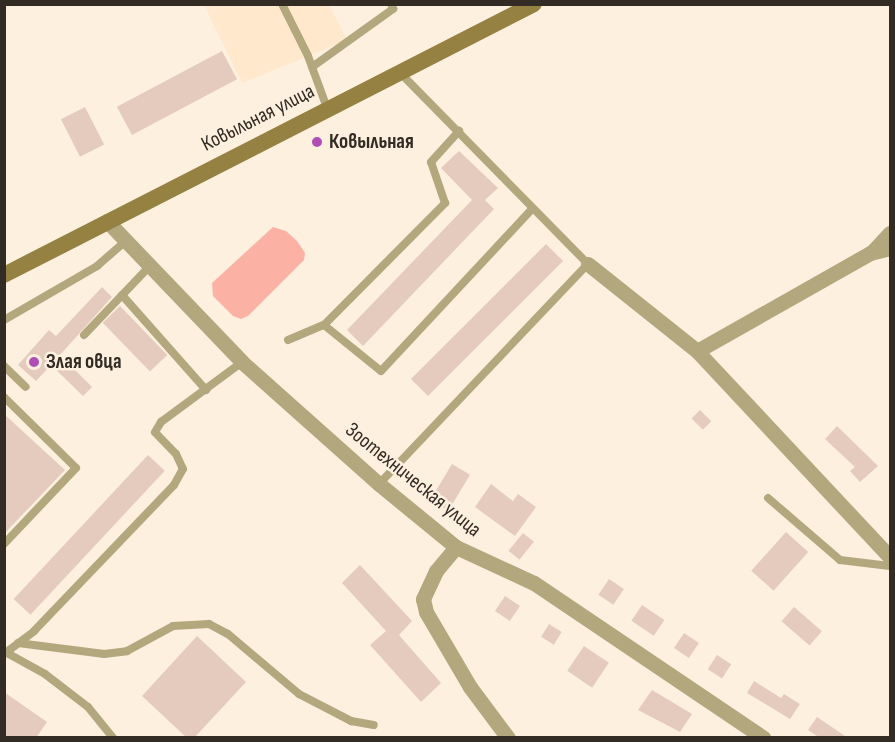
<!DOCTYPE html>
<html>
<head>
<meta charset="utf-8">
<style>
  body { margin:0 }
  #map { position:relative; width:895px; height:742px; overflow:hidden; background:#fef0df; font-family:"Sofia Sans Condensed",sans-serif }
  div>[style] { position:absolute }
  .built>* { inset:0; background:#ffe8cc }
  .green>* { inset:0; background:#fcb1a5 }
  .building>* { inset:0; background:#e4cbbe; transform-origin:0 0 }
  .service>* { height:8px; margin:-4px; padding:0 4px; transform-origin:4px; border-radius:4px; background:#b3a77e }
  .minor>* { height:15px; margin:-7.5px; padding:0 7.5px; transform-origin:7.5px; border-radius:7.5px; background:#b3a77e }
  .secondary>* { height:16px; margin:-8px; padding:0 8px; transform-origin:8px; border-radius:8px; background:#958242 }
  .dots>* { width:16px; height:16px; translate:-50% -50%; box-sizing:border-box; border:3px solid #fef0df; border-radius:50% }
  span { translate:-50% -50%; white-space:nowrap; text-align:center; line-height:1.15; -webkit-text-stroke:5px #fef0df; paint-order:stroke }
  .street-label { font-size:21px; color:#322c24 }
  .poi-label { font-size:21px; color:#322c24; font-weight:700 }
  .left { translate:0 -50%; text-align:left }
  .frame { position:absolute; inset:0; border:6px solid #322c24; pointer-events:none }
</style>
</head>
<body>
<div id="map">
  <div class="built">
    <div style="clip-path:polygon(204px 5px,329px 5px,347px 40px,242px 83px)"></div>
  </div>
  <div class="green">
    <div style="clip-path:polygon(273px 227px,286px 231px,297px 241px,305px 253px,304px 260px,248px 316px,241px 319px,233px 316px,213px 296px,212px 283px)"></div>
  </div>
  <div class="building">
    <div style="left:222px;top:51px;width:32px;height:119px;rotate:62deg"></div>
    <div style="left:85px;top:107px;width:42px;height:27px;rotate:63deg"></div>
    <div style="clip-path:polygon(459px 151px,498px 188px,485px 200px,494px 209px,363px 346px,347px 330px,472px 200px,441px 168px)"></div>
    <div style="left:546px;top:244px;width:24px;height:191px;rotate:45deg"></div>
    <div style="clip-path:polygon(102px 287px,112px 297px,60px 355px,92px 387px,83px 396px,51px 365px,36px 381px,18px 365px,49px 330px,56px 336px)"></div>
    <div style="left:120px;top:306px;width:68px;height:24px;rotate:46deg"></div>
    <div style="left:700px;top:410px;width:16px;height:12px;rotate:45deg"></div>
    <div style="clip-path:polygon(4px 414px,65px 470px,4px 534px)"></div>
    <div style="clip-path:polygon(837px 426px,878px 466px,860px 482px,850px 471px,855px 467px,825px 439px)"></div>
    <div style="left:148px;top:455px;width:23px;height:197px;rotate:43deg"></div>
    <div style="left:452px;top:464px;width:21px;height:42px;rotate:31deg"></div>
    <div style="clip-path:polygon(491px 484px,513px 501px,518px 494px,536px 507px,515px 536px,475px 507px)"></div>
    <div style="left:786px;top:532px;width:30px;height:52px;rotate:42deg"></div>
    <div style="left:523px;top:533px;width:14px;height:23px;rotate:39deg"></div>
    <div style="clip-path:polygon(360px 565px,412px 621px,399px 635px,441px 683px,421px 702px,370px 645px,386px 631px,342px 583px)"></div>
    <div style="left:609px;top:579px;width:18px;height:19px;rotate:34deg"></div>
    <div style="left:505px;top:596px;width:18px;height:18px;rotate:34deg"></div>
    <div style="left:642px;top:605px;width:27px;height:19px;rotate:34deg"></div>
    <div style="left:794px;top:607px;width:37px;height:19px;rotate:41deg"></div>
    <div style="left:549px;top:624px;width:15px;height:15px;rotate:32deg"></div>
    <div style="left:684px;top:633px;width:18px;height:18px;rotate:34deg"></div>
    <div style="clip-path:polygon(197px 636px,246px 682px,194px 738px,187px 738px,142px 696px)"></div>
    <div style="left:584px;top:646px;width:30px;height:30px;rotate:34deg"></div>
    <div style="left:717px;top:655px;width:17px;height:17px;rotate:33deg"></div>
    <div style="clip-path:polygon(754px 681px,781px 698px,784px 694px,800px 704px,790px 719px,747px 693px)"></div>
    <div style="clip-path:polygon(652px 690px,692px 714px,680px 732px,638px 710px)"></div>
    <div style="clip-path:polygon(4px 692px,47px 722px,36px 738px,4px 738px)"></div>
    <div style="clip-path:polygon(817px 717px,848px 738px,820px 738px,808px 730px)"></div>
  </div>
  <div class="service">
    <div style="left:282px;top:4px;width:58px;rotate:63.4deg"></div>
    <div style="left:308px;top:56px;width:55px;rotate:69.9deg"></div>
    <div style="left:312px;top:67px;width:100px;rotate:-35.6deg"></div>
    <div style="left:393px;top:9px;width:5px;rotate:-112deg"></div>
    <div style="left:122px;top:295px;width:127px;rotate:48.5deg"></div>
    <div style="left:4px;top:320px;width:108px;rotate:-30.1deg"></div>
    <div style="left:97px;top:266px;width:38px;rotate:-41deg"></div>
    <div style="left:324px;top:325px;width:172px;rotate:-45.2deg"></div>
    <div style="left:445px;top:203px;width:43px;rotate:-108.9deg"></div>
    <div style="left:431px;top:162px;width:42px;rotate:-47.9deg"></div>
    <div style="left:84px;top:335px;width:95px;rotate:-46.3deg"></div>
    <div style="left:288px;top:340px;width:39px;rotate:-23deg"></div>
    <div style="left:324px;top:325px;width:73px;rotate:38.9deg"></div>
    <div style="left:381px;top:371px;width:220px;rotate:-47deg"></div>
    <div style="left:4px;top:366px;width:30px;rotate:44deg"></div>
    <div style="left:4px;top:397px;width:101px;rotate:44.6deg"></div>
    <div style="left:76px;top:468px;width:105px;rotate:133.5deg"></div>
    <div style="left:379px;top:484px;width:303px;rotate:-46.5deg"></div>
    <div style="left:588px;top:264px;width:269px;rotate:-134.5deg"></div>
    <div style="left:768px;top:498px;width:95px;rotate:40.7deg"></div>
    <div style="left:840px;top:560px;width:50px;rotate:6.8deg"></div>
    <div style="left:18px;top:643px;width:87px;rotate:7.3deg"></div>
    <div style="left:104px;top:654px;width:23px;rotate:-7deg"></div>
    <div style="left:127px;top:651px;width:52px;rotate:-28.5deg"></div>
    <div style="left:173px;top:626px;width:36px;rotate:-3deg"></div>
    <div style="left:209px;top:624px;width:21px;rotate:28deg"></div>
    <div style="left:228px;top:634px;width:93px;rotate:40.2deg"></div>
    <div style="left:299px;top:694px;width:59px;rotate:27.4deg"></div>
    <div style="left:351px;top:721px;width:23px;rotate:10deg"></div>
    <div style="left:7px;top:653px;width:43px;rotate:28.9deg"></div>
    <div style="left:45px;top:674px;width:54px;rotate:37.5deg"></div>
    <div style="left:88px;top:707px;width:40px;rotate:51deg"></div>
    <div style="left:4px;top:654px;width:38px;rotate:-37deg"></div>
    <div style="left:34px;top:631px;width:202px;rotate:-46.2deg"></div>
    <div style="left:174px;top:485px;width:18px;rotate:-61deg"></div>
    <div style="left:183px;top:469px;width:17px;rotate:-115deg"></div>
    <div style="left:176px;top:454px;width:30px;rotate:-134deg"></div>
    <div style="left:155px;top:432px;width:12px;rotate:-59deg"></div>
    <div style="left:161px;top:422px;width:101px;rotate:-36.5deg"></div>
  </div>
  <div class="minor">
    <div style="left:107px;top:221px;width:195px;rotate:46.2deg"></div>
    <div style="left:242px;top:362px;width:183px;rotate:41.7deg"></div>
    <div style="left:379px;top:484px;width:99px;rotate:39.3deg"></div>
    <div style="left:456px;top:547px;width:86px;rotate:24.8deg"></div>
    <div style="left:534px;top:583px;width:277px;rotate:34deg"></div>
    <div style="left:873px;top:251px;width:25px;rotate:-47deg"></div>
    <div style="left:588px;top:264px;width:139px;rotate:38.6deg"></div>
    <div style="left:697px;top:351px;width:282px;rotate:46.9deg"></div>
    <div style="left:697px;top:351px;width:199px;rotate:-29.5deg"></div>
    <div style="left:870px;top:253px;width:21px;rotate:-14deg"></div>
    <div style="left:456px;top:547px;width:31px;rotate:130deg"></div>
    <div style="left:436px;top:571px;width:31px;rotate:115deg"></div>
    <div style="left:423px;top:599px;width:13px;rotate:77deg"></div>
    <div style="left:426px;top:612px;width:87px;rotate:59.6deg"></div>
    <div style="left:470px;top:687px;width:64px;rotate:53.3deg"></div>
  </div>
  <div class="secondary">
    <div style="left:4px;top:275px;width:595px;rotate:-27.08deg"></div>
  </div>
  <div class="dots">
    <div style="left:317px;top:142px;background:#af4eb5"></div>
    <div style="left:34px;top:362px;background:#af4eb5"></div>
  </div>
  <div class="street-label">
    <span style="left:258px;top:118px;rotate:-27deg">Ковыльная улица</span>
    <span style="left:413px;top:480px;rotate:39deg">Зоотехническая улица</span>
  </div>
  <div class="poi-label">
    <span class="left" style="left:329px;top:142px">Ковыльная</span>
    <span class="left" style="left:46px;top:362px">Злая овца</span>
  </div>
  <div class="frame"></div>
</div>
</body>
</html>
